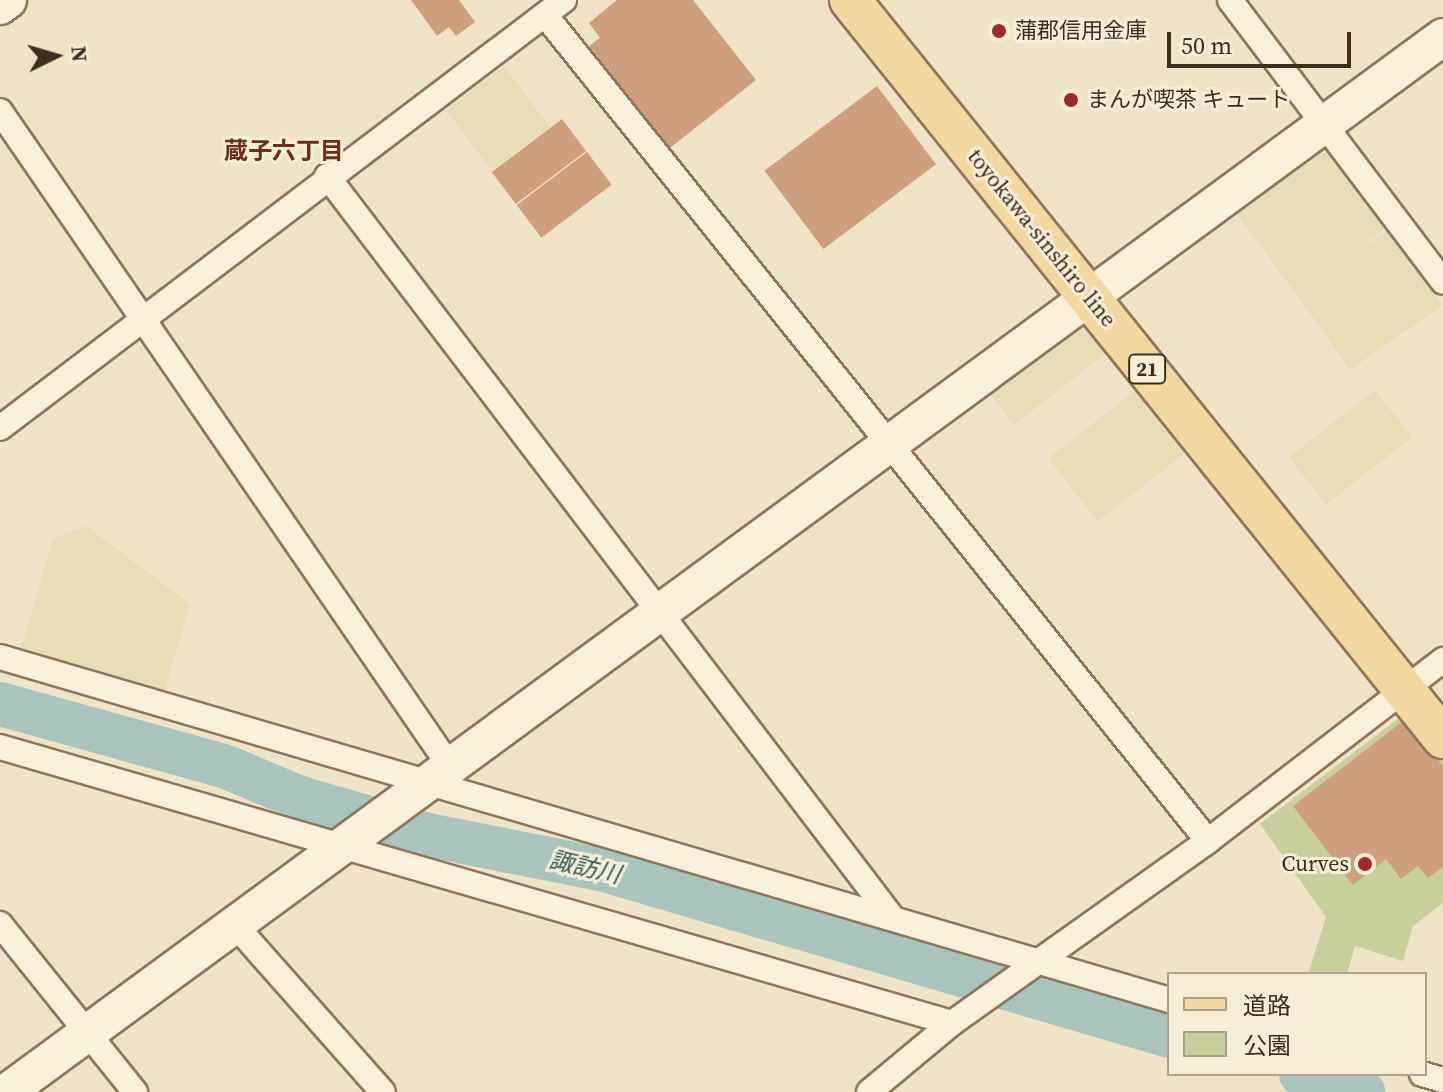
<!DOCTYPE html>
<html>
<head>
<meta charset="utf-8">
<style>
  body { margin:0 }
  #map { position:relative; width:1443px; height:1092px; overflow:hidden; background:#f0e4c8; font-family:"Source Serif 4","Noto Sans JP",serif }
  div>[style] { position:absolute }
  .farmland>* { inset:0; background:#e6deb5; transform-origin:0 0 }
  .green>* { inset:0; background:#c9cf9b }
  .river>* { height:44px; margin:-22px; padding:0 22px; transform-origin:22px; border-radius:22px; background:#a9c4bc }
  .building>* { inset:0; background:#cf9f7d; transform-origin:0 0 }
  .roads { filter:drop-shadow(2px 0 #8d765c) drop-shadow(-2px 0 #8d765c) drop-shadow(0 2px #8d765c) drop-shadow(0 -2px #8d765c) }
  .street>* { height:24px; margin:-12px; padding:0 12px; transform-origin:12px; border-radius:12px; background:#faf1dc }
  .secondary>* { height:36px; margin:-18px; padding:0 18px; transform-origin:18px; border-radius:18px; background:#faf1dc }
  .primary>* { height:40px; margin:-20px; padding:0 20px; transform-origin:20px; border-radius:20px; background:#f3d9a0 }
  .dots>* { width:22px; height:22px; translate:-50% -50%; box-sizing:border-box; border:4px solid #f7eed8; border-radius:50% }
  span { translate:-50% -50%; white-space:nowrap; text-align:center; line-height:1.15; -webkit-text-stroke:6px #f7eed8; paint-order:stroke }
  .shield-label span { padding:2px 6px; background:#f7eed8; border:2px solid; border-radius:6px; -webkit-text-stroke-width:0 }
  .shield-label { font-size:20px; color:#3d2e20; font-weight:700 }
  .poi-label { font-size:22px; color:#3d2e20 }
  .left { translate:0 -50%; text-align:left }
  .right { translate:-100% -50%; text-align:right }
  .street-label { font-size:22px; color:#3d2e20 }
  .neighbourhood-label { font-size:24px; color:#6b2e1e; font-weight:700 }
  .water-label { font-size:24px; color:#2f5d5a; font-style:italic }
  .legend { position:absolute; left:1167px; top:972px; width:260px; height:104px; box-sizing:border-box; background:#f7eed8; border:2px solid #ada18e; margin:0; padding:10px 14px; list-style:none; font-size:24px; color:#3d2e20 }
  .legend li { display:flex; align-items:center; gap:16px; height:40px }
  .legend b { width:40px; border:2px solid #ada18e }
  .north { position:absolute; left:16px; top:16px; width:80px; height:80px; -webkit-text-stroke:6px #f7eed8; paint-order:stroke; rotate:85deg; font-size:22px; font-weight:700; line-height:32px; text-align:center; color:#3d2e20 }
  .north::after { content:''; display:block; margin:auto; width:28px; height:36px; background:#3d2e20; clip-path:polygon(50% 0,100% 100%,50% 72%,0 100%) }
  .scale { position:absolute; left:1167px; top:32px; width:184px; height:36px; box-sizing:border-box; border:4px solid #3d2e20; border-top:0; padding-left:10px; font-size:24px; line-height:28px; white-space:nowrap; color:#3d2e20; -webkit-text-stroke:6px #f7eed8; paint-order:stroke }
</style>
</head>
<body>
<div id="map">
  <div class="farmland">
    <div style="left:504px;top:66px;width:76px;height:73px;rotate:53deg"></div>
    <div style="clip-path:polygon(1314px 148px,1329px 150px,1387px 227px,1298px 297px,1234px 210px)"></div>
    <div style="left:1389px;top:229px;width:93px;height:113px;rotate:55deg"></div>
    <div style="clip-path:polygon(1075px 329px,1087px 329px,1106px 353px,1014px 425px,990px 394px)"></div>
    <div style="left:1136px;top:390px;width:80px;height:111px;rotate:52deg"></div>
    <div style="left:1375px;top:390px;width:60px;height:109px;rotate:52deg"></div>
    <div style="clip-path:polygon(86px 526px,190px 604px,164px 693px,20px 652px,53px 539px)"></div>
  </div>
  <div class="green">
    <div style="clip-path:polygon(1404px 714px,1443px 763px,1443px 903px,1413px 926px,1403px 961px,1355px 946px,1347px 974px,1308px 974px,1326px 917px,1260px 824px)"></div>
  </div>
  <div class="river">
    <div style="left:0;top:704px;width:232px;rotate:15.5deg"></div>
    <div style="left:224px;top:766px;width:82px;rotate:22.8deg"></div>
    <div style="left:300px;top:798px;width:133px;rotate:16.1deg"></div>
    <div style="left:428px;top:835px;width:179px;rotate:11.2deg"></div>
    <div style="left:604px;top:870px;width:589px;rotate:16.37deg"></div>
    <div style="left:1301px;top:1074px;width:65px;rotate:16.2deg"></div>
  </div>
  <div class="building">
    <div style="clip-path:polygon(411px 0,459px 0,475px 22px,456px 36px,449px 27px,437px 36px)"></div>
    <div style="clip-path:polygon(617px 0,693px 0,756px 80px,670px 148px,589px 46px,600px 38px,589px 23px)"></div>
    <div style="left:877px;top:86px;width:98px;height:141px;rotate:53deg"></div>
    <div style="left:562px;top:119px;width:40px;height:88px;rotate:53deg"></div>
    <div style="left:587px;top:152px;width:41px;height:88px;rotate:53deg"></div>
    <div style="clip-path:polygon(1407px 718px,1443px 766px,1443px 867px,1428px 878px,1418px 866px,1401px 879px,1386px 859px,1353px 885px,1293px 806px)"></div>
  </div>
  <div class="roads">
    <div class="street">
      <div style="left:1230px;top:0;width:353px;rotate:52.9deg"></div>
      <div style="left:545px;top:15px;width:1059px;rotate:51.25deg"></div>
      <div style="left:0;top:111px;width:797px;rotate:55.53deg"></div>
      <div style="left:327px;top:176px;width:932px;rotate:52.68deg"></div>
      <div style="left:0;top:428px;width:708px;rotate:-37.19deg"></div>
      <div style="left:0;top:657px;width:1218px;rotate:16.35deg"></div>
      <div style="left:0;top:747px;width:991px;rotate:16.17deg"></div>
      <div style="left:0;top:924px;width:216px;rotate:51.2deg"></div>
      <div style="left:235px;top:925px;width:223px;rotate:48.5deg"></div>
      <div style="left:1422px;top:1074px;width:22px;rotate:16deg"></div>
      <div style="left:869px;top:1092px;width:108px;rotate:-39.7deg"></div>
      <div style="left:952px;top:1023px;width:314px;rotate:-35.4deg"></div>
      <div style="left:1208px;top:841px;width:297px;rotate:-37.6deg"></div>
    </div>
    <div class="secondary">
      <div style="left:0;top:6px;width:10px;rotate:-37deg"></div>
      <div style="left:7px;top:1092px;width:1782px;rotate:-36.3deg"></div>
    </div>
    <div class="primary">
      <div style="left:850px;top:0;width:947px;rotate:51.22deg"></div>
    </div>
  </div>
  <div class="dots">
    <div style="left:999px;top:31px;background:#9e2a2b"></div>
    <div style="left:1071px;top:100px;background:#9e2a2b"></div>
    <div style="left:1365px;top:864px;background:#9e2a2b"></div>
  </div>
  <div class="shield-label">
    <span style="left:1147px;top:369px">21</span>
  </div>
  <div class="poi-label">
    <span class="left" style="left:1015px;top:31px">蒲郡信用金庫</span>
    <span class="left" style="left:1087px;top:100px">まんが喫茶 キュート</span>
    <span class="right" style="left:1349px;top:864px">Curves</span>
  </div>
  <div class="street-label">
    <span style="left:1042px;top:238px;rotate:51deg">toyokawa-sinshiro line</span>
  </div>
  <div class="neighbourhood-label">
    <span style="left:284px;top:151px">蔵子六丁目</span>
  </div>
  <div class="water-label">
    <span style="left:585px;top:867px;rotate:13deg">諏訪川</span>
  </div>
  <ul class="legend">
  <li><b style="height:10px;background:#f3d9a0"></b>道路</li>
  <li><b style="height:22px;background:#c9cf9b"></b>公園</li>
  </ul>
  <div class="north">N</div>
  <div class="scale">50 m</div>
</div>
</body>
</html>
